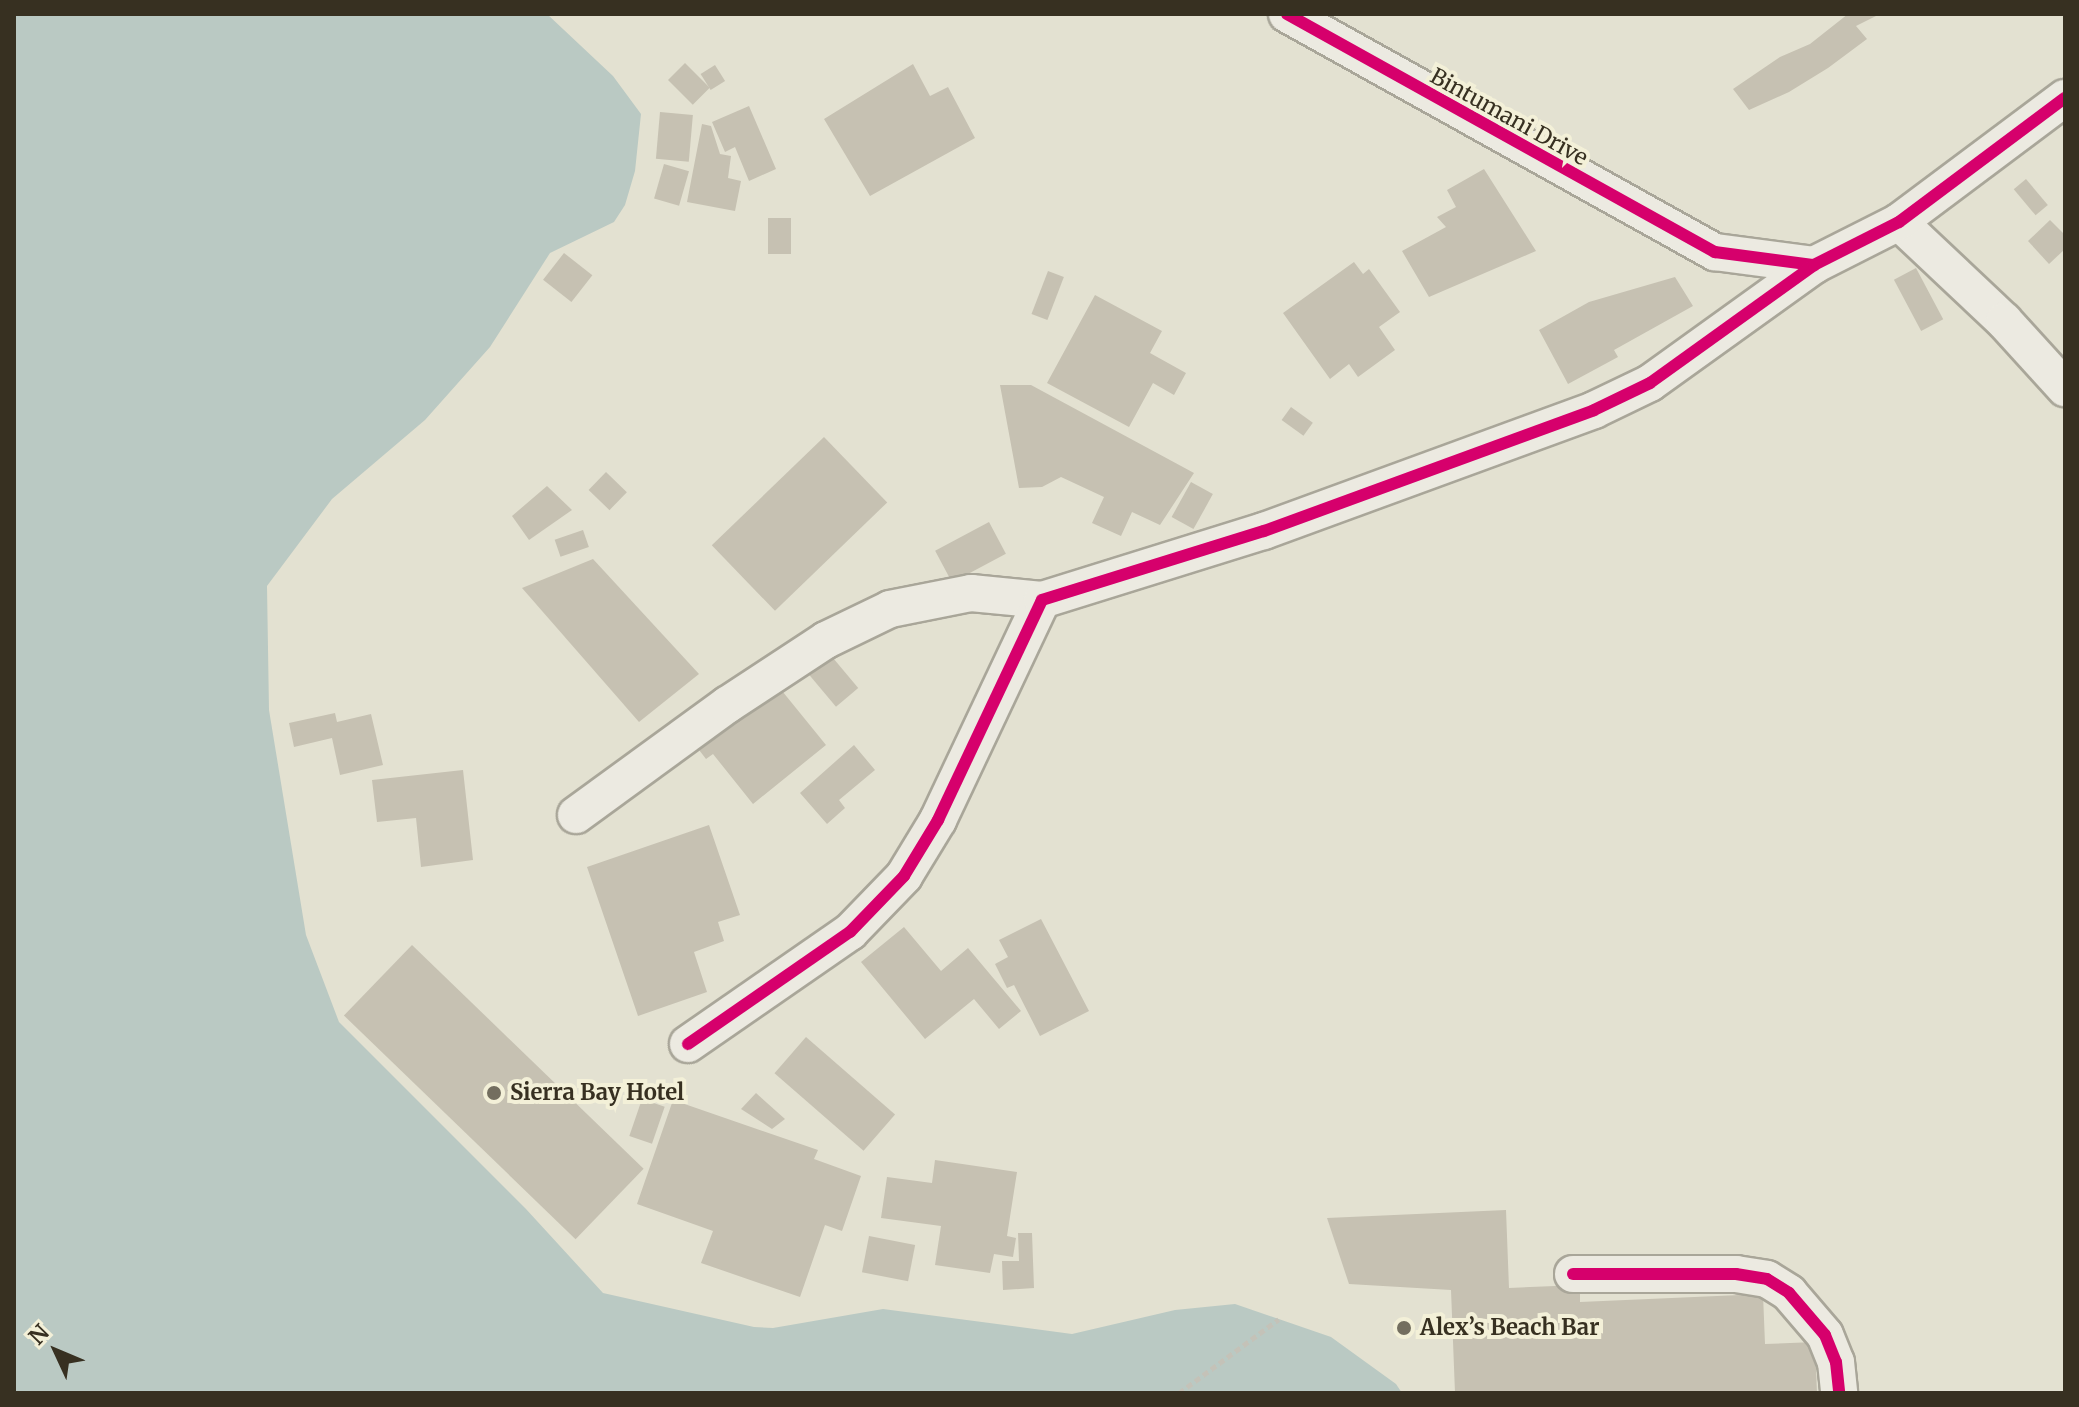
<!DOCTYPE html>
<html>
<head>
<meta charset="utf-8">
<style>
  body { margin:0 }
  #map { position:relative; width:2079px; height:1407px; overflow:hidden; background:#e3e1d1; font-family:Merriweather,serif }
  div>[style] { position:absolute }
  .water>* { inset:0; background:#bac9c3 }
  .building>* { inset:0; background:#c6c1b2; transform-origin:0 0 }
  .path>* { height:5px; margin-top:-2.5px; transform-origin:0; background:repeating-linear-gradient(90deg,#c4c2b8 0 6px,transparent 0 10px) }
  .roads { filter:drop-shadow(2px 0 #a9a699) drop-shadow(-2px 0 #a9a699) drop-shadow(0 2px #a9a699) drop-shadow(0 -2px #a9a699) }
  .minor>* { height:36px; margin:-18px; padding:0 18px; transform-origin:18px; border-radius:18px; background:#eceae1 }
  .cycleway>* { height:12px; margin:-6px; padding:0 6px; transform-origin:6px; border-radius:6px; background:#d6006c }
  .dots>* { width:22px; height:22px; translate:-50% -50%; box-sizing:border-box; border:4px solid #f3f0d8; border-radius:50% }
  span { translate:-50% -50%; white-space:nowrap; text-align:center; line-height:1.15; -webkit-text-stroke:8px #f3f0d8; paint-order:stroke }
  .street-label { font-size:22px; color:#373021 }
  .poi-label { font-size:22px; color:#373021; font-weight:700 }
  .left { translate:0 -50%; text-align:left }
  .frame { position:absolute; inset:0; border:16px solid #373021; pointer-events:none }
  .north { position:absolute; left:16px; top:1311px; width:80px; height:80px; -webkit-text-stroke:6px #f3f0d8; paint-order:stroke; rotate:314deg; font-size:22px; font-weight:700; line-height:32px; text-align:center; color:#373021 }
  .north::after { content:''; display:block; margin:auto; width:28px; height:36px; background:#373021; clip-path:polygon(50% 0,100% 100%,50% 72%,0 100%) }
</style>
</head>
<body>
<div id="map">
  <div class="water">
    <div style="clip-path:polygon(14px 14px,547px 14px,613px 76px,641px 114px,635px 171px,625px 205px,614px 222px,550px 253px,490px 347px,425px 420px,332px 499px,267px 586px,269px 710px,306px 935px,339px 1022px,526px 1209px,603px 1293px,754px 1327px,773px 1328px,883px 1309px,1072px 1334px,1175px 1310px,1235px 1304px,1331px 1337px,1396px 1384px,1402px 1393px,14px 1393px)"></div>
  </div>
  <div class="building">
    <div style="clip-path:polygon(1848px 14px,1880px 14px,1856px 26px,1867px 39px,1828px 68px,1789px 92px,1749px 110px,1733px 89px,1780px 57px,1810px 44px)"></div>
    <div style="left:685px;top:63px;width:35px;height:24px;rotate:45deg"></div>
    <div style="clip-path:polygon(913px 64px,930px 96px,948px 87px,975px 138px,870px 196px,824px 119px)"></div>
    <div style="left:715px;top:65px;width:19px;height:17px;rotate:58deg"></div>
    <div style="clip-path:polygon(749px 106px,776px 169px,749px 181px,735px 147px,725px 152px,712px 122px)"></div>
    <div style="left:660px;top:112px;width:33px;height:47px;rotate:5deg"></div>
    <div style="clip-path:polygon(702px 124px,711px 126px,720px 154px,731px 156px,728px 178px,741px 181px,735px 211px,687px 202px)"></div>
    <div style="left:664px;top:164px;width:26px;height:36px;rotate:16deg"></div>
    <div style="clip-path:polygon(1484px 169px,1536px 251px,1429px 297px,1402px 251px,1446px 227px,1437px 217px,1456px 207px,1447px 190px)"></div>
    <div style="left:2026px;top:179px;width:34px;height:16px;rotate:50deg"></div>
    <div style="left:768px;top:218px;width:23px;height:36px"></div>
    <div style="clip-path:polygon(2050px 220px,2065px 235px,2065px 249px,2049px 264px,2028px 241px)"></div>
    <div style="left:564px;top:253px;width:36px;height:34px;rotate:38deg"></div>
    <div style="clip-path:polygon(1354px 262px,1363px 274px,1369px 269px,1400px 312px,1379px 327px,1395px 350px,1358px 377px,1349px 364px,1330px 379px,1283px 313px)"></div>
    <div style="left:1916px;top:268px;width:58px;height:25px;rotate:62deg"></div>
    <div style="left:1048px;top:271px;width:17px;height:46px;rotate:21deg"></div>
    <div style="clip-path:polygon(1675px 277px,1693px 306px,1614px 350px,1618px 357px,1568px 384px,1539px 330px,1589px 302px)"></div>
    <div style="clip-path:polygon(1095px 295px,1162px 331px,1150px 353px,1186px 373px,1174px 395px,1153px 383px,1129px 427px,1047px 383px)"></div>
    <div style="clip-path:polygon(1000px 385px,1031px 385px,1194px 473px,1160px 525px,1132px 512px,1121px 536px,1092px 523px,1104px 497px,1061px 477px,1042px 487px,1019px 488px)"></div>
    <div style="left:1291px;top:407px;width:27px;height:16px;rotate:36deg"></div>
    <div style="left:824px;top:437px;width:91px;height:156px;rotate:46deg"></div>
    <div style="left:606px;top:472px;width:29px;height:25px;rotate:44deg"></div>
    <div style="left:1191px;top:482px;width:25px;height:40px;rotate:29deg"></div>
    <div style="clip-path:polygon(547px 486px,572px 510px,529px 540px,512px 516px)"></div>
    <div style="left:989px;top:522px;width:36px;height:61px;rotate:62deg"></div>
    <div style="left:583px;top:530px;width:18px;height:30px;rotate:71deg"></div>
    <div style="clip-path:polygon(593px 559px,699px 674px,639px 722px,522px 588px)"></div>
    <div style="left:828px;top:652px;width:47px;height:29px;rotate:50deg"></div>
    <div style="clip-path:polygon(774px 681px,826px 745px,753px 804px,713px 754px,706px 759px,696px 746px)"></div>
    <div style="clip-path:polygon(335px 713px,337px 722px,371px 714px,383px 765px,340px 775px,332px 738px,294px 747px,289px 723px)"></div>
    <div style="clip-path:polygon(854px 745px,875px 770px,839px 800px,845px 808px,827px 824px,800px 793px)"></div>
    <div style="clip-path:polygon(463px 770px,473px 860px,421px 867px,416px 818px,377px 822px,372px 780px)"></div>
    <div style="clip-path:polygon(709px 825px,740px 915px,718px 922px,724px 941px,694px 952px,707px 992px,638px 1016px,587px 867px)"></div>
    <div style="clip-path:polygon(1041px 919px,1089px 1011px,1040px 1036px,1014px 985px,1007px 988px,995px 964px,1008px 957px,999px 940px)"></div>
    <div style="clip-path:polygon(904px 927px,941px 971px,968px 948px,1021px 1011px,999px 1029px,974px 999px,925px 1039px,861px 962px)"></div>
    <div style="left:412px;top:945px;width:322px;height:98px;rotate:44deg"></div>
    <div style="left:806px;top:1037px;width:118px;height:48px;rotate:41deg"></div>
    <div style="clip-path:polygon(756px 1093px,785px 1119px,772px 1129px,741px 1109px)"></div>
    <div style="left:642px;top:1099px;width:24px;height:39px;rotate:19deg"></div>
    <div style="clip-path:polygon(673px 1100px,818px 1150px,814px 1159px,861px 1176px,842px 1231px,825px 1225px,800px 1297px,701px 1263px,713px 1231px,637px 1204px)"></div>
    <div style="clip-path:polygon(935px 1160px,1017px 1172px,1007px 1236px,1016px 1238px,1013px 1257px,994px 1254px,990px 1273px,935px 1265px,941px 1226px,881px 1218px,887px 1177px,932px 1183px)"></div>
    <div style="clip-path:polygon(1506px 1210px,1509px 1288px,1580px 1285px,1580px 1302px,1763px 1294px,1765px 1344px,1815px 1342px,1817px 1393px,1455px 1393px,1451px 1290px,1349px 1284px,1327px 1218px)"></div>
    <div style="clip-path:polygon(1018px 1233px,1032px 1233px,1034px 1288px,1003px 1290px,1002px 1261px,1019px 1261px)"></div>
    <div style="left:869px;top:1236px;width:47px;height:37px;rotate:11deg"></div>
  </div>
  <div class="path">
    <div style="left:1179px;top:1393px;width:124px;rotate:-36.5deg"></div>
  </div>
  <div class="roads">
    <div class="minor">
      <div style="left:1287px;top:14px;width:490px;rotate:29.1deg"></div>
      <div style="left:1715px;top:252px;width:100px;rotate:7.5deg"></div>
      <div style="left:1899px;top:222px;width:144px;rotate:43.3deg"></div>
      <div style="left:2004px;top:321px;width:91px;rotate:47.7deg"></div>
      <div style="left:576px;top:815px;width:187px;rotate:-36.1deg"></div>
      <div style="left:727px;top:705px;width:118px;rotate:-33.3deg"></div>
      <div style="left:826px;top:640px;width:71px;rotate:-25.8deg"></div>
      <div style="left:890px;top:609px;width:83px;rotate:-11.2deg"></div>
      <div style="left:971px;top:593px;width:71px;rotate:5.6deg"></div>
      <div style="left:688px;top:1044px;width:197px;rotate:-34.7deg"></div>
      <div style="left:850px;top:932px;width:78px;rotate:-46deg"></div>
      <div style="left:904px;top:876px;width:66px;rotate:-58.7deg"></div>
      <div style="left:938px;top:820px;width:243px;rotate:-64.7deg"></div>
      <div style="left:1042px;top:600px;width:232px;rotate:-17.3deg"></div>
      <div style="left:1264px;top:531px;width:351px;rotate:-20.1deg"></div>
      <div style="left:1594px;top:410px;width:62px;rotate:-25.7deg"></div>
      <div style="left:1650px;top:383px;width:202px;rotate:-35.7deg"></div>
      <div style="left:1814px;top:265px;width:95px;rotate:-26.8deg"></div>
      <div style="left:1899px;top:222px;width:207px;rotate:-36.8deg"></div>
      <div style="left:1573px;top:1274px;width:163px"></div>
      <div style="left:1736px;top:1274px;width:31px;rotate:9deg"></div>
      <div style="left:1767px;top:1279px;width:26px;rotate:32deg"></div>
      <div style="left:1789px;top:1293px;width:55px;rotate:49.4deg"></div>
      <div style="left:1825px;top:1335px;width:29px;rotate:68deg"></div>
      <div style="left:1836px;top:1362px;width:31px;rotate:84deg"></div>
    </div>
  </div>
  <div class="cycleway">
    <div style="left:1287px;top:14px;width:490px;rotate:29.1deg"></div>
    <div style="left:1715px;top:252px;width:100px;rotate:7.5deg"></div>
    <div style="left:688px;top:1044px;width:197px;rotate:-34.7deg"></div>
    <div style="left:850px;top:932px;width:78px;rotate:-46deg"></div>
    <div style="left:904px;top:876px;width:66px;rotate:-58.7deg"></div>
    <div style="left:938px;top:820px;width:243px;rotate:-64.7deg"></div>
    <div style="left:1042px;top:600px;width:232px;rotate:-17.3deg"></div>
    <div style="left:1264px;top:531px;width:351px;rotate:-20.1deg"></div>
    <div style="left:1594px;top:410px;width:62px;rotate:-25.7deg"></div>
    <div style="left:1650px;top:383px;width:202px;rotate:-35.7deg"></div>
    <div style="left:1814px;top:265px;width:95px;rotate:-26.8deg"></div>
    <div style="left:1899px;top:222px;width:207px;rotate:-36.8deg"></div>
    <div style="left:1573px;top:1274px;width:163px"></div>
    <div style="left:1736px;top:1274px;width:31px;rotate:9deg"></div>
    <div style="left:1767px;top:1279px;width:26px;rotate:32deg"></div>
    <div style="left:1789px;top:1293px;width:55px;rotate:49.4deg"></div>
    <div style="left:1825px;top:1335px;width:29px;rotate:68deg"></div>
    <div style="left:1836px;top:1362px;width:31px;rotate:84deg"></div>
  </div>
  <div class="dots">
    <div style="left:494px;top:1093px;background:#736e5f"></div>
    <div style="left:1404px;top:1328px;background:#736e5f"></div>
  </div>
  <div class="street-label">
    <span style="left:1509px;top:117px;rotate:29deg">Bintumani Drive</span>
  </div>
  <div class="poi-label">
    <span class="left" style="left:510px;top:1093px">Sierra Bay Hotel</span>
    <span class="left" style="left:1420px;top:1328px">Alex’s Beach Bar</span>
  </div>
  <div class="frame"></div>
  <div class="north">N</div>
</div>
</body>
</html>
